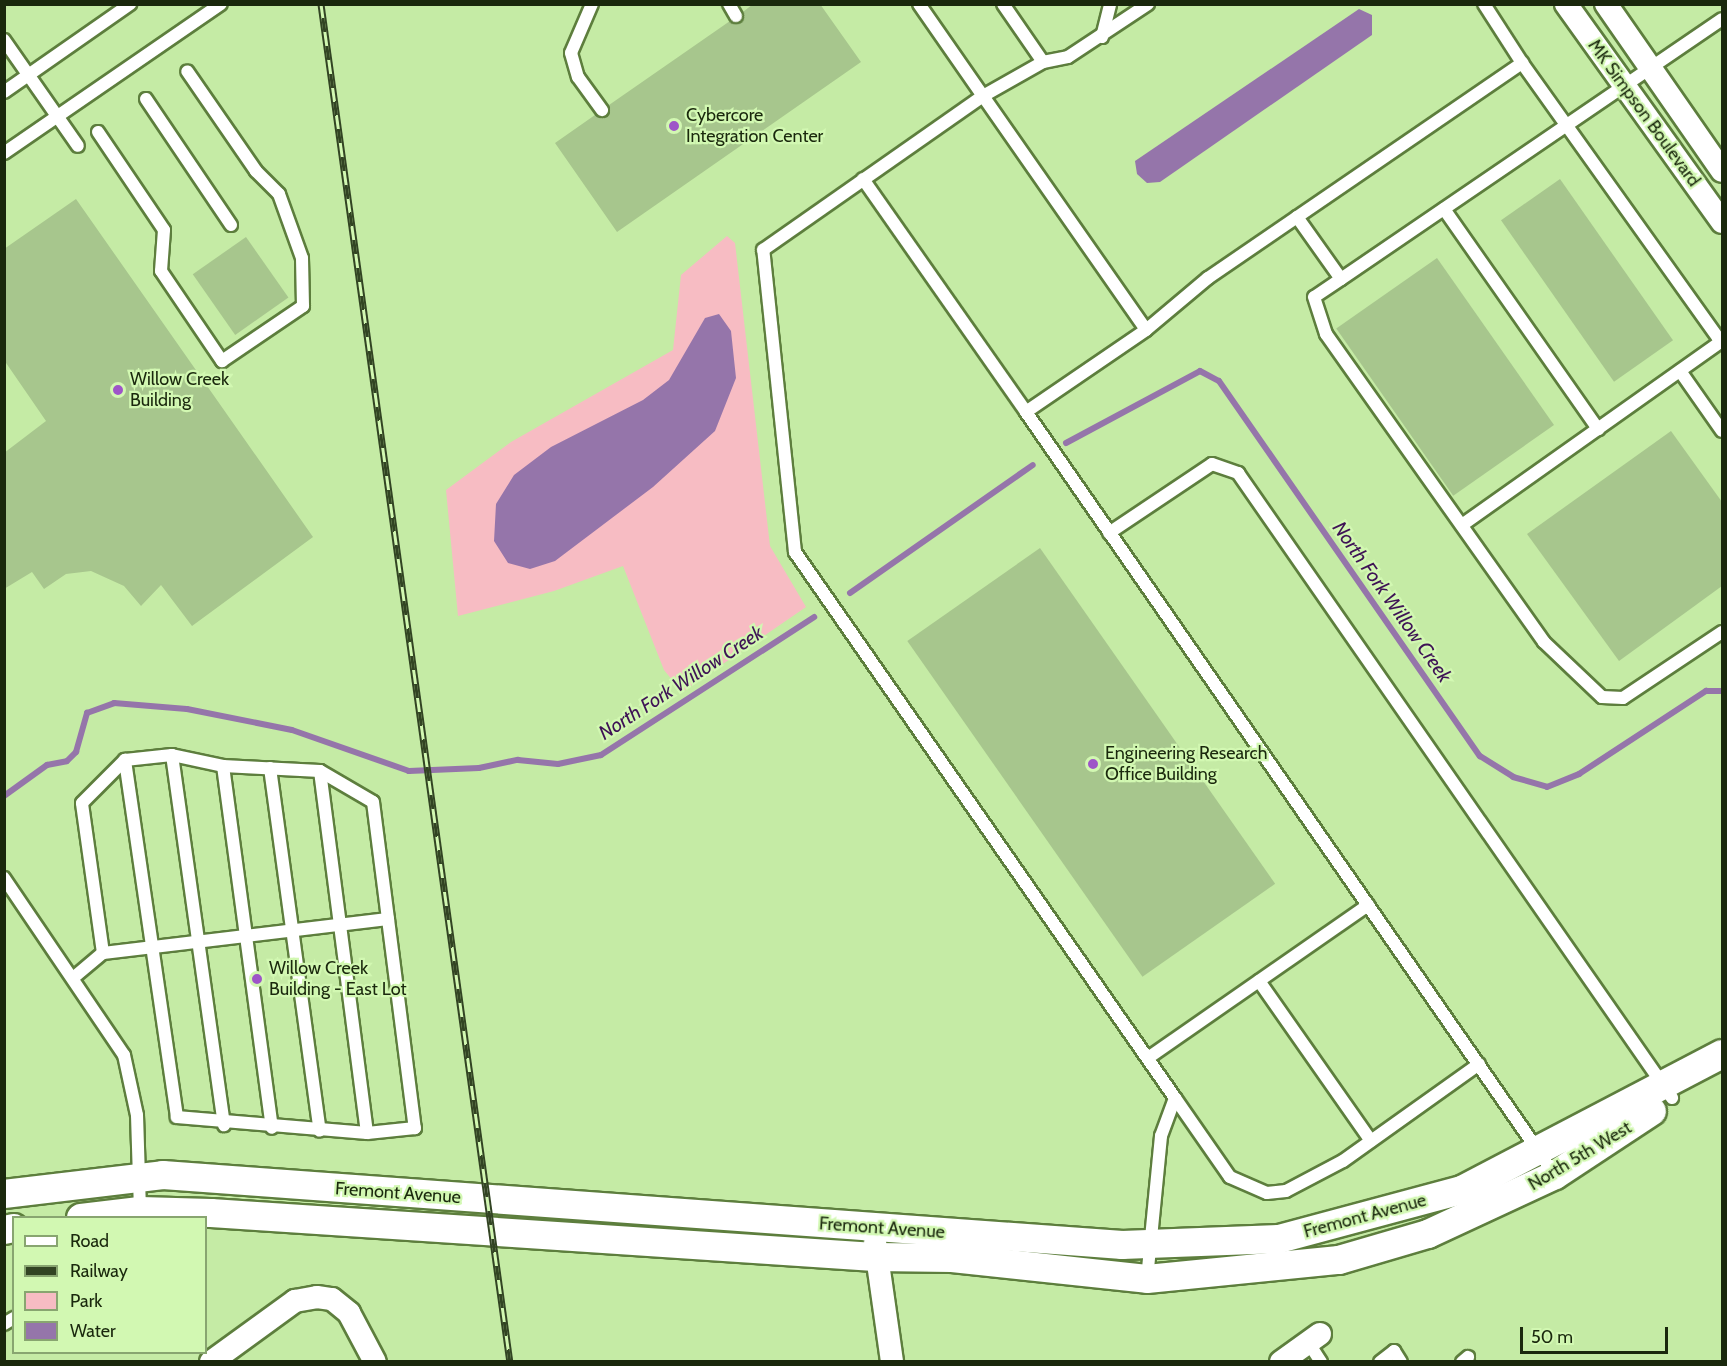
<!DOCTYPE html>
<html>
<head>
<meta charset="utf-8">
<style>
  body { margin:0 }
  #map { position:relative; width:1727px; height:1366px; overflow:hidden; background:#c5eba5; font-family:Cabin,sans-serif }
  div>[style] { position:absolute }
  .green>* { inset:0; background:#f7bcc3 }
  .water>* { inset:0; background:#9575aa }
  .stream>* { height:6px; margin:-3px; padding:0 3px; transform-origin:3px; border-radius:3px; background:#9575aa }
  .building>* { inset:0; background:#a7c68d; transform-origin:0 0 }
  .roads { filter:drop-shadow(2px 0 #5d7e3d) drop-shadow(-2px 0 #5d7e3d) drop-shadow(0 2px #5d7e3d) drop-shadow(0 -2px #5d7e3d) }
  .service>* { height:12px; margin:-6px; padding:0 6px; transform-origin:6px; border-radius:6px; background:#fff }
  .minor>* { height:22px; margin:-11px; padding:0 11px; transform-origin:11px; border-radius:11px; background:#fff }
  .tertiary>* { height:28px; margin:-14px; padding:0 14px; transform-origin:14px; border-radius:14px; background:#fff }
  .rail>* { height:7px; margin-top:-3.5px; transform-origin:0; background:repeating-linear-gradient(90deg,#d2f8b2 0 14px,#324423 0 28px); box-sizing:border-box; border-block:2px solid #324423 }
  .dots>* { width:16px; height:16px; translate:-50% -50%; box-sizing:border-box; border:3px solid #d2f8b2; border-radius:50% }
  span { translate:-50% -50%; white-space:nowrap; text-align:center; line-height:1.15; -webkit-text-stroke:4.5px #d2f8b2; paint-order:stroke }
  .street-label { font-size:18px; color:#1a280d }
  .poi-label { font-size:18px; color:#1a280d }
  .left { translate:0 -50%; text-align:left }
  .water-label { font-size:20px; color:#3e1355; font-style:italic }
  .frame { position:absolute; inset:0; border:6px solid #1a280d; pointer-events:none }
  .legend { position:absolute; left:12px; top:1216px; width:195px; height:138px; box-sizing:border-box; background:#d2f8b2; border:2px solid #88a570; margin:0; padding:8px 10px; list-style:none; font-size:18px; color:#1a280d }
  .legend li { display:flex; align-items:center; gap:12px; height:30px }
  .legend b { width:30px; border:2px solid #88a570 }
  .scale { position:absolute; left:1520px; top:1327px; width:148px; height:27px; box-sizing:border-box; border:3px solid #1a280d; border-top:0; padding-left:8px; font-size:18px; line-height:21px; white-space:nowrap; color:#1a280d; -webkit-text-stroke:4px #d2f8b2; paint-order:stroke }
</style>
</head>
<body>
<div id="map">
  <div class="green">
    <div style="clip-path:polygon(727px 236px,735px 243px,770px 546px,806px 607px,682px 692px,664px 670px,623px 566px,554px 591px,458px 616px,446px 490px,511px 442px,673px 350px,681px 275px)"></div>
  </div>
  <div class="water">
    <div style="clip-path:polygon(1359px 9px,1372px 15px,1372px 35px,1160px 182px,1147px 183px,1137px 174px,1135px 161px)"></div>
    <div style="clip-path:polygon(719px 314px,731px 331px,736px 378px,715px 431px,653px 487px,555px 561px,530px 569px,508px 563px,494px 541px,496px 504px,514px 475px,551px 447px,643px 400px,669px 380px,705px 318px)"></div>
  </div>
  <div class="stream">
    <div style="left:1066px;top:443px;width:152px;rotate:-28.2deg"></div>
    <div style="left:1200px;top:371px;width:21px;rotate:28deg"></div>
    <div style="left:1219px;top:381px;width:457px;rotate:55.2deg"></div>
    <div style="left:1480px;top:756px;width:39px;rotate:32deg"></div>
    <div style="left:1513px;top:777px;width:35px;rotate:16deg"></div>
    <div style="left:1547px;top:787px;width:35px;rotate:-22deg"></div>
    <div style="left:1579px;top:774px;width:152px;rotate:-33.2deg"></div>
    <div style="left:1706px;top:691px;width:16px"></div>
    <div style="left:850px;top:593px;width:223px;rotate:-35deg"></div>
    <div style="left:4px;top:796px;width:53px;rotate:-35.8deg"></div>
    <div style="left:47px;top:765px;width:20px;rotate:-11deg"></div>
    <div style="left:67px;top:761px;width:13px;rotate:-45deg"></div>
    <div style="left:76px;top:752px;width:41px;rotate:-74.2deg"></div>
    <div style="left:87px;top:713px;width:29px;rotate:-20deg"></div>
    <div style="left:114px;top:703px;width:73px;rotate:4.7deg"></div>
    <div style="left:187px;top:709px;width:107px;rotate:11.3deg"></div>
    <div style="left:292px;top:730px;width:124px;rotate:19.3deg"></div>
    <div style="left:409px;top:771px;width:70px;rotate:-2.5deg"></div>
    <div style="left:479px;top:768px;width:40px;rotate:-12deg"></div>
    <div style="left:518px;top:760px;width:40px;rotate:5.7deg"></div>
    <div style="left:558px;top:764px;width:44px;rotate:-11.8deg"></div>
    <div style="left:601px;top:755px;width:254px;rotate:-32.9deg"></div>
  </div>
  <div class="building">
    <div style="clip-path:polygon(753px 4px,820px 4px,861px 62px,617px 232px,555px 143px,595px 115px,606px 117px,609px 105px,730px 21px,741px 23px,743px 12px)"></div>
    <div style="left:1560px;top:179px;width:197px;height:72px;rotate:55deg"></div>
    <div style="clip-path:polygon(76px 199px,313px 537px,192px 626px,161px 585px,141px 606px,124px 586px,91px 571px,66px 574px,44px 589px,32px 572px,4px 589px,4px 453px,46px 421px,4px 360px,4px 249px)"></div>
    <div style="left:246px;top:237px;width:74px;height:65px;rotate:55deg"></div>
    <div style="left:1437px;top:258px;width:204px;height:123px;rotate:55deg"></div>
    <div style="clip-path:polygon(1671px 431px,1722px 502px,1722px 586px,1619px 661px,1527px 534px)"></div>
    <div style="left:1040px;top:548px;width:410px;height:162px;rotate:55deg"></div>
  </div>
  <div class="roads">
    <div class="service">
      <div style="left:592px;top:4px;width:53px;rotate:113.2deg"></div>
      <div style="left:571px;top:53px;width:25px;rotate:74deg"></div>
      <div style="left:578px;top:77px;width:41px;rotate:54deg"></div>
      <div style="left:729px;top:4px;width:14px;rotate:60deg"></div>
      <div style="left:919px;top:4px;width:112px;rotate:55.2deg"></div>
      <div style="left:983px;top:96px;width:69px;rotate:-29.5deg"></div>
      <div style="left:1003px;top:4px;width:70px;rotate:55.4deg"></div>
      <div style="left:1043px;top:62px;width:25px;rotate:-11deg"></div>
      <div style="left:1068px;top:57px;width:96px;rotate:-33.5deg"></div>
      <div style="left:1102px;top:37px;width:34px;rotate:-76deg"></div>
      <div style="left:4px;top:40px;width:129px;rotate:55.1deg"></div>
      <div style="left:1522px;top:63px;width:344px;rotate:54.5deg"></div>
      <div style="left:4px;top:92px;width:154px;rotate:-34.9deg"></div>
      <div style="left:146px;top:99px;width:152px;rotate:56deg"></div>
      <div style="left:98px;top:132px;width:118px;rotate:56deg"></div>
      <div style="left:164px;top:230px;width:41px;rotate:94.2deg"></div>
      <div style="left:161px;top:271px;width:109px;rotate:55.9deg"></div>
      <div style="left:222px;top:361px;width:98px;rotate:-34.2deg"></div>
      <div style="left:303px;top:306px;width:48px;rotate:-91.2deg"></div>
      <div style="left:302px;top:258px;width:68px;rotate:-109.8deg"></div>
      <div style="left:279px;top:194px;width:33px;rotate:-135deg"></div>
      <div style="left:256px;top:171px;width:121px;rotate:-124.6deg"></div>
      <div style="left:4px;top:153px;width:263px;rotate:-34.5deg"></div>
      <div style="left:863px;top:179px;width:284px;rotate:55deg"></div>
      <div style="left:1444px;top:209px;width:269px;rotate:55deg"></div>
      <div style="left:1297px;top:217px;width:76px;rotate:54.6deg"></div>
      <div style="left:1341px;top:279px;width:461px;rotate:-34.3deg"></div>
      <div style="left:1341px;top:279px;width:32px;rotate:146deg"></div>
      <div style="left:1314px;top:297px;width:39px;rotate:72deg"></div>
      <div style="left:1326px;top:334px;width:377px;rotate:54.7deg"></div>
      <div style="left:1544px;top:642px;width:80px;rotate:43.5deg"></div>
      <div style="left:1602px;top:697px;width:21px;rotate:3deg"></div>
      <div style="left:1623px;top:698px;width:119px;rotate:-33.7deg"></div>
      <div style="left:1146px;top:330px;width:81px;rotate:-40deg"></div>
      <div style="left:1208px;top:278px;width:381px;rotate:-34.4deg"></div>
      <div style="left:1522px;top:63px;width:70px;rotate:-122.8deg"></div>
      <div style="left:1680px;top:371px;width:73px;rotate:55deg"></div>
      <div style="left:1462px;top:525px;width:319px;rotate:-35.3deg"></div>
      <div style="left:1109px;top:533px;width:124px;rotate:-33.8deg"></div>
      <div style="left:1212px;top:464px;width:28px;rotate:19deg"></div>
      <div style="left:1238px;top:473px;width:761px;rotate:55.22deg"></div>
      <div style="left:172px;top:755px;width:374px;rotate:82deg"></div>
      <div style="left:223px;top:766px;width:365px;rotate:82.3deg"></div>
      <div style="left:270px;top:768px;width:366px;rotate:82.2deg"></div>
      <div style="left:320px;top:771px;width:365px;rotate:82.6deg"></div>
      <div style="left:4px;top:878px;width:214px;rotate:55.9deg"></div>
      <div style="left:124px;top:1055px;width:61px;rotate:77.8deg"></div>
      <div style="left:137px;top:1115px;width:96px;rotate:88.2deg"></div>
      <div style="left:103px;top:953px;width:151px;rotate:-98deg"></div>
      <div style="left:82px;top:803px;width:61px;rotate:-45deg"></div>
      <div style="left:125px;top:760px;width:47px;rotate:-6.1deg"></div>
      <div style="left:172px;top:755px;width:52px;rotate:12.2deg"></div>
      <div style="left:223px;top:766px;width:97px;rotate:3deg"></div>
      <div style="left:320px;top:771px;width:61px;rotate:30.3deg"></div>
      <div style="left:373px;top:802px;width:329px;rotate:82.7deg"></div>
      <div style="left:415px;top:1128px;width:48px;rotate:174.1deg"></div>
      <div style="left:367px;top:1133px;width:191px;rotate:-175.2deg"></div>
      <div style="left:177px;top:1117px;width:361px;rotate:-98.3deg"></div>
      <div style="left:73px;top:978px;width:39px;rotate:-40deg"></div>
      <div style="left:103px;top:953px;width:287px;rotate:-6.8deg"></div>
      <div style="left:1259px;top:981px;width:195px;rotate:55deg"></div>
      <div style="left:1148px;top:1058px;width:268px;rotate:-34.8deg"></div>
      <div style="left:1175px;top:1098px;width:96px;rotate:55.2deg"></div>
      <div style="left:1230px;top:1177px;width:40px;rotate:23.4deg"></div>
      <div style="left:1267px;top:1193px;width:19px;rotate:-6deg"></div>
      <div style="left:1286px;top:1191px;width:64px;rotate:-27.8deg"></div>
      <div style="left:1343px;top:1161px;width:167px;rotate:-35.5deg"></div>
      <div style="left:1147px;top:1279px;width:144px;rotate:-84.4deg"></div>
      <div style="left:1161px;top:1136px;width:40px;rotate:-69.8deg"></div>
      <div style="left:1175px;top:1098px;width:665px;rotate:-124.84deg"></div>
      <div style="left:795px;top:552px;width:304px;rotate:-96deg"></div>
      <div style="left:763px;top:250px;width:269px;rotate:-35deg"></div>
      <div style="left:983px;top:96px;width:285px;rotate:55.1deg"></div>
      <div style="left:1146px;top:330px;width:145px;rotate:145.7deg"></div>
      <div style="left:1026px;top:412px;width:928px;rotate:55.27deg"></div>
      <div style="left:4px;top:1324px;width:12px;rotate:-31deg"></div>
      <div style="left:1308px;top:1342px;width:24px;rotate:57deg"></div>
      <div style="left:1380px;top:1362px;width:18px;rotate:-38deg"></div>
      <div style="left:1394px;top:1351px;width:13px;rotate:58deg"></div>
      <div style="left:1462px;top:1362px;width:8px;rotate:-40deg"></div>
    </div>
    <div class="minor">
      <div style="left:1566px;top:4px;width:268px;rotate:54.4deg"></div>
      <div style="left:1606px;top:4px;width:203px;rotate:55.2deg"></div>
      <div style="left:875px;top:1242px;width:121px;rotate:81.9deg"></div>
      <div style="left:211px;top:1362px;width:104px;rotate:-36deg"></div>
      <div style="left:295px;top:1301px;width:22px;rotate:-10deg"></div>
      <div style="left:317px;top:1297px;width:15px;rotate:8deg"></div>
      <div style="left:332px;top:1299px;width:22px;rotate:39deg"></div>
      <div style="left:349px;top:1313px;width:55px;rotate:62deg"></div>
      <div style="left:1281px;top:1362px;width:48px;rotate:-35.7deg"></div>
    </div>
    <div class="tertiary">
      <div style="left:4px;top:1194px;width:160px;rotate:-6.8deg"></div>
      <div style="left:163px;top:1175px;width:962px;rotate:4.17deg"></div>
      <div style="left:1122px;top:1245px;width:157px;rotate:-2.2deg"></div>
      <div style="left:1279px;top:1239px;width:189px;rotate:-15deg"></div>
      <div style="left:1462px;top:1190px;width:293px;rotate:-27.6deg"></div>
      <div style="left:81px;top:1218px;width:59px;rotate:-6.8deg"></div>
      <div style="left:140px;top:1211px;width:71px;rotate:1.6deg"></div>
      <div style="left:211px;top:1213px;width:665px;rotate:3.79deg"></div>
      <div style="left:875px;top:1257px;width:77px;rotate:0.7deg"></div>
      <div style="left:952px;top:1258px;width:196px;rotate:6.1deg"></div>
      <div style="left:1147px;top:1279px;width:193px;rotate:-5.7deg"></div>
      <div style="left:1339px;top:1260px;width:93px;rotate:-16.3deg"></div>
      <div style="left:1428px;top:1234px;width:140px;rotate:-24.9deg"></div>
      <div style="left:1555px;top:1175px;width:116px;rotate:-33.4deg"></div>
      <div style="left:4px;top:1230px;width:10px;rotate:-11deg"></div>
    </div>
  </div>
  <div class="rail">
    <div style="left:321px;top:4px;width:1371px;rotate:82.08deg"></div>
  </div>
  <div class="dots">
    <div style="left:674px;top:126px;background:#9e55c8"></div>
    <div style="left:118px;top:390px;background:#9e55c8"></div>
    <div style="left:1093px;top:764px;background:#9e55c8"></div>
    <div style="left:257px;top:979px;background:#9e55c8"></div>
  </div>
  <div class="street-label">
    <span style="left:1644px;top:113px;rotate:54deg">MK Simpson Boulevard</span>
    <span style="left:1580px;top:1156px;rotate:-31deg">North 5th West</span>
    <span style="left:398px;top:1193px;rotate:4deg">Fremont Avenue</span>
    <span style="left:1365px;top:1216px;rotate:-15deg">Fremont Avenue</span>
    <span style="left:882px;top:1228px;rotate:4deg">Fremont Avenue</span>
  </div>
  <div class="poi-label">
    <span class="left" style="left:686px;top:126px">Cybercore<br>Integration Center</span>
    <span class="left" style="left:130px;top:390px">Willow Creek<br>Building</span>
    <span class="left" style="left:1105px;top:764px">Engineering Research<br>Office Building</span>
    <span class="left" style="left:269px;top:979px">Willow Creek<br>Building - East Lot</span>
  </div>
  <div class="water-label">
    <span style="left:1392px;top:602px;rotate:55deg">North Fork Willow Creek</span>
    <span style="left:681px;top:683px;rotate:-33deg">North Fork Willow Creek</span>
  </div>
  <div class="frame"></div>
  <ul class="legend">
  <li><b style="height:8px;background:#fff"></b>Road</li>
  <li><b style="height:8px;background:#324423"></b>Railway</li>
  <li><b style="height:16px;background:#f7bcc3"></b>Park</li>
  <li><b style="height:16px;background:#9575aa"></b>Water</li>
  </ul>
  <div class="scale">50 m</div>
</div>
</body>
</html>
